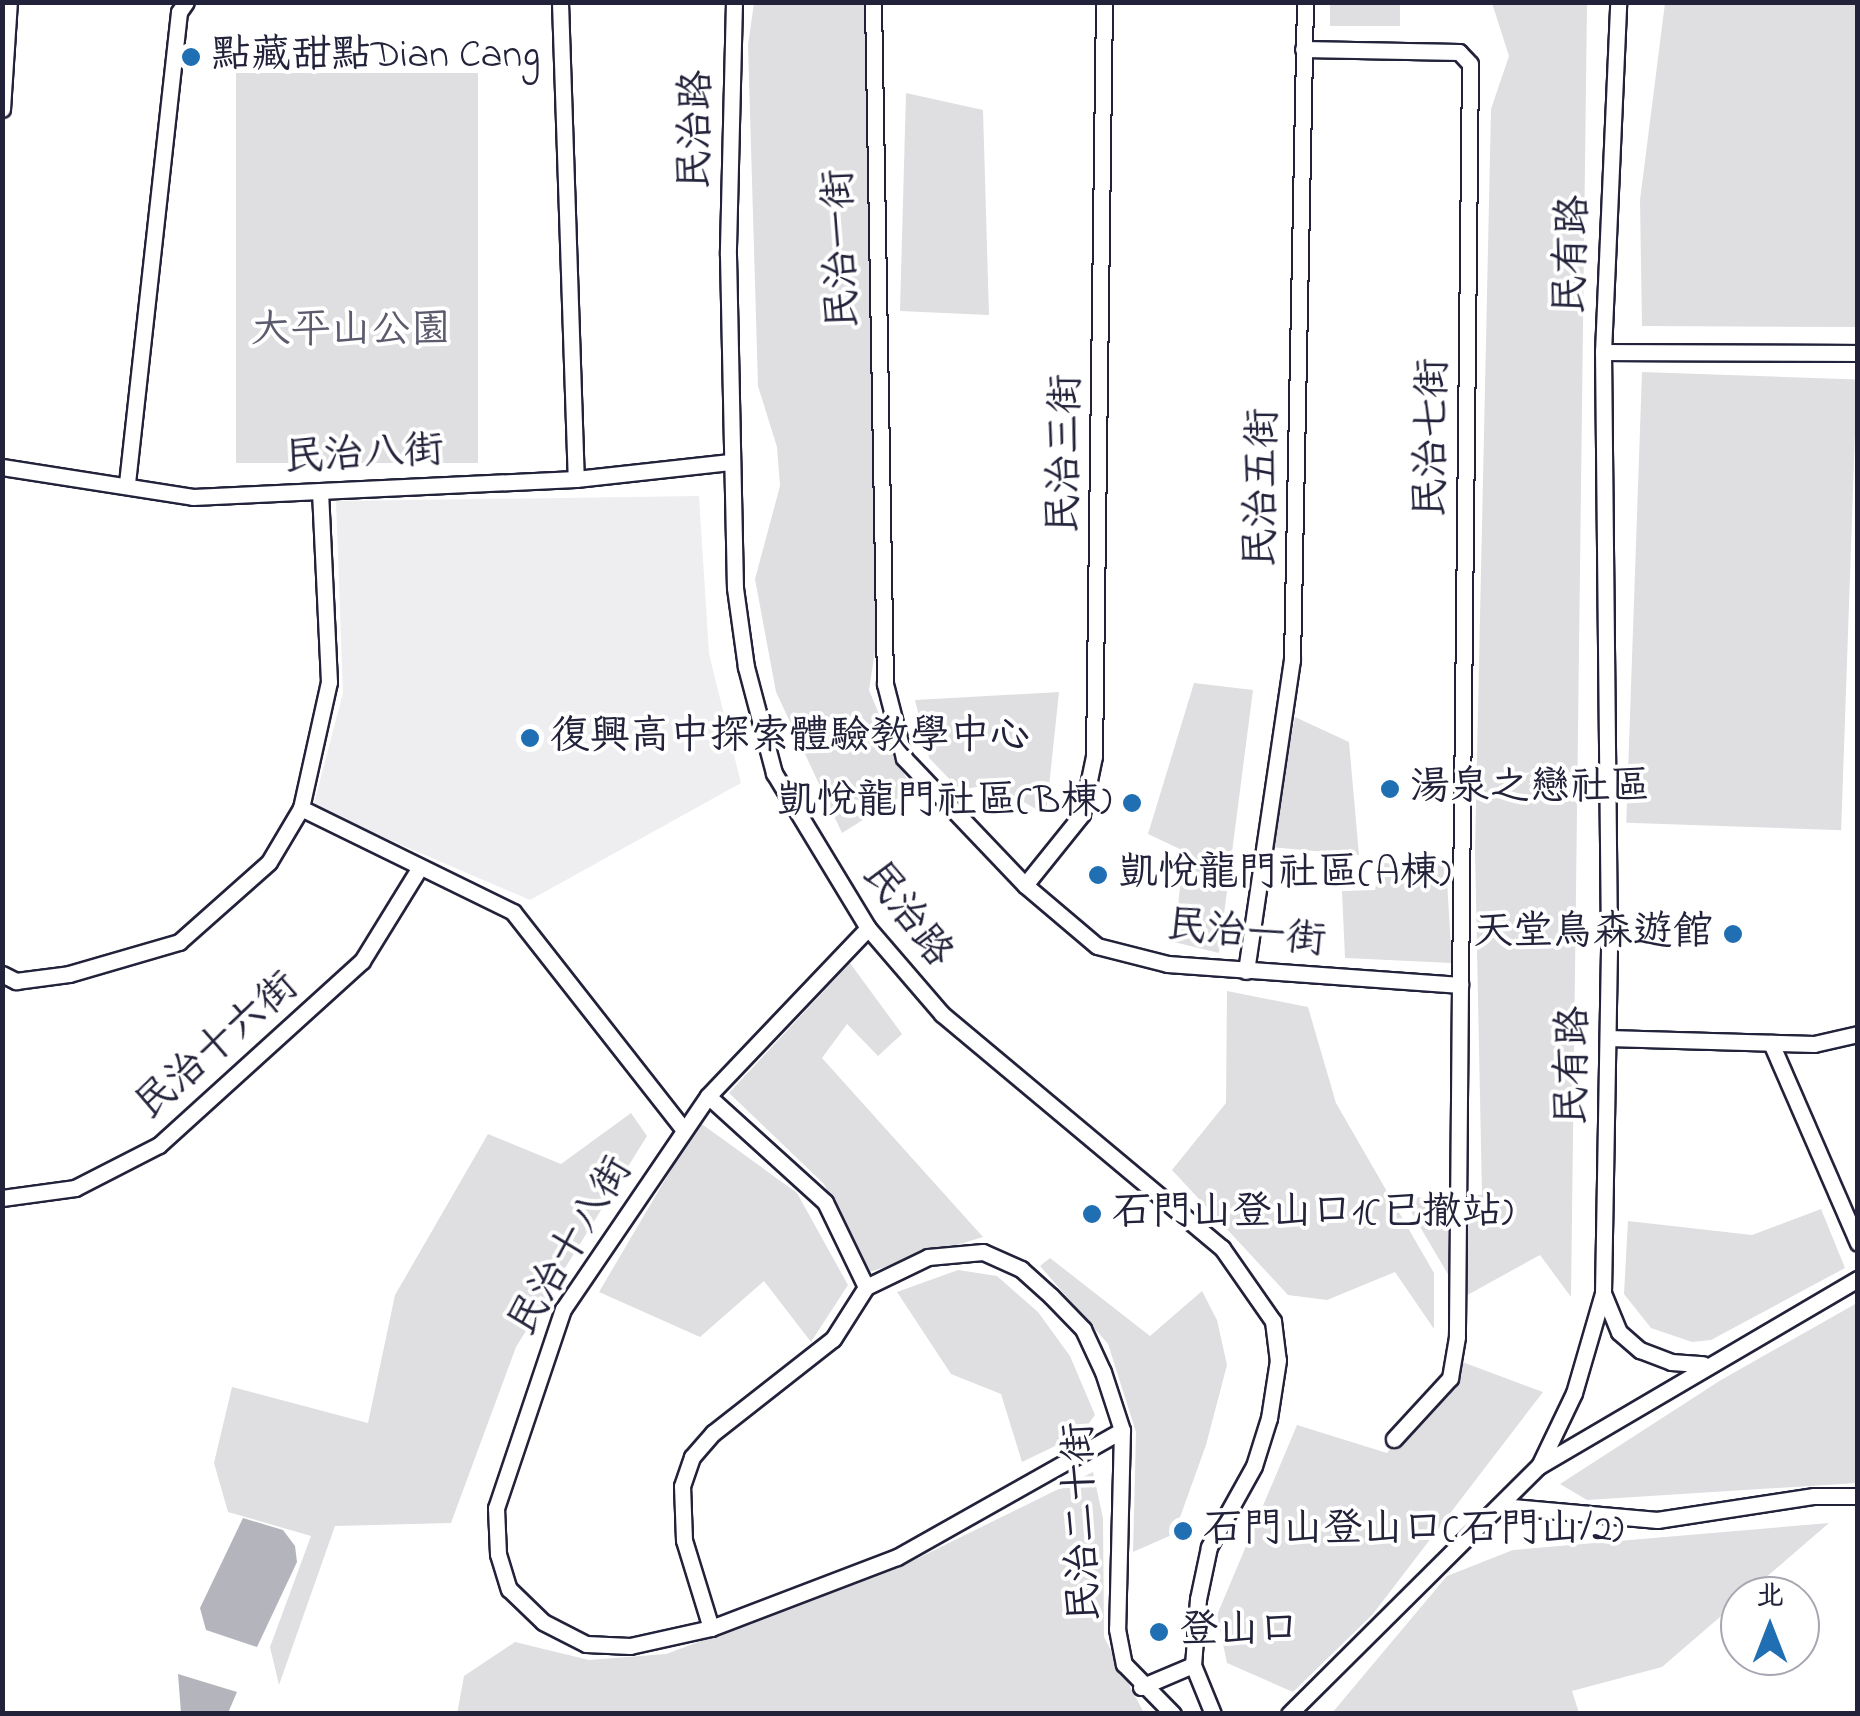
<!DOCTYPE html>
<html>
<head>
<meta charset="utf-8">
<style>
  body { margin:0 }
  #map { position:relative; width:1860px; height:1716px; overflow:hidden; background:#fff; font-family:"Indie Flower","LXGW WenKai TC",sans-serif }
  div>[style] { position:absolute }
  .built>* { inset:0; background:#eeeef1 }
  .green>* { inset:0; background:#dfdfe2; transform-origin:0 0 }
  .water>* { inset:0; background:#b4b4bc }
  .roads { filter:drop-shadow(2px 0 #22223b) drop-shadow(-2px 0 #22223b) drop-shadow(0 2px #22223b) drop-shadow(0 -2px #22223b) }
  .street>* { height:15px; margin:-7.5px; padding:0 7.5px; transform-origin:7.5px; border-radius:7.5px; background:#fff }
  .dots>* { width:28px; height:28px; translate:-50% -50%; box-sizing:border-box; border:5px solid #fff; border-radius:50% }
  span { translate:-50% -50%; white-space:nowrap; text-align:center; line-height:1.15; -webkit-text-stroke:8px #fff; paint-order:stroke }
  .poi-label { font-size:40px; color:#22223b }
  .left { translate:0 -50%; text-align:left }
  .right { translate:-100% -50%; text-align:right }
  .street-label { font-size:40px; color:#22223b }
  .park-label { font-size:40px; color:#5b5b6d }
  .frame { position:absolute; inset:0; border:5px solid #22223b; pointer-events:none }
  .north { position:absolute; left:1720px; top:1576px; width:100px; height:100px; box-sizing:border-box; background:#fff; border:2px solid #a7a7b1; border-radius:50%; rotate:0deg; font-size:28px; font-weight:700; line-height:40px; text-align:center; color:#22223b }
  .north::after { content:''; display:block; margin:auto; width:35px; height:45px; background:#1f6fb2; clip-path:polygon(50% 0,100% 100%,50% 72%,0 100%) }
</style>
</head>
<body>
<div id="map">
  <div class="built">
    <div style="clip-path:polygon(699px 496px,709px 654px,741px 783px,530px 900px,313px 807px,343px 693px,336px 501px)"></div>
  </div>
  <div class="green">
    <div style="clip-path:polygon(754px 3px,877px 3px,869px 168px,877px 638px,869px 690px,911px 790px,842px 833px,776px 692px,755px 579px,780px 486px,777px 447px,758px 386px,748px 45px)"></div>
    <div style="left:1330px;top:3px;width:70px;height:23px"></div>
    <div style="clip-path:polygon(1492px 3px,1587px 3px,1571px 1297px,1540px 1255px,1462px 1298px,1403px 1198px,1482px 1195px,1475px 850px,1491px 109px,1509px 56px)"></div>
    <div style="clip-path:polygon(1665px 3px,1857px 3px,1857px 327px,1642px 326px,1640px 200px)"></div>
    <div style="left:236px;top:73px;width:242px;height:390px"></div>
    <div style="clip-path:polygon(906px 93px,983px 110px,989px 315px,900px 311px)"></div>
    <div style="left:1642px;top:372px;width:215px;height:451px;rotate:2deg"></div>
    <div style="clip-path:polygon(1194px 683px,1253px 690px,1219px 953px,1174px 942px,1184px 851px,1148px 834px)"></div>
    <div style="clip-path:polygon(1059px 692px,1046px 815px,993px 784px,960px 790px,929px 758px,915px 700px)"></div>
    <div style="clip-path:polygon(1295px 717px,1349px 742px,1359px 855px,1270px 847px)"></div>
    <div style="clip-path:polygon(1380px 863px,1446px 864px,1452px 963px,1345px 958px,1342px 891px,1375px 890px)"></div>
    <div style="clip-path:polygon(850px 963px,902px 1034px,878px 1056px,847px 1024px,822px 1058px,983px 1237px,869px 1272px,824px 1184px,729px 1093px)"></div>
    <div style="clip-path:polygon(1227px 991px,1308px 1007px,1336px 1103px,1434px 1273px,1434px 1329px,1395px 1272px,1327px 1300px,1288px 1295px,1172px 1170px,1226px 1103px)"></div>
    <div style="clip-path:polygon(631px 1113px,647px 1136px,516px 1347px,451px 1523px,335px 1526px,279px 1685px,270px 1647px,311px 1536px,228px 1512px,214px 1463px,232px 1387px,368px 1423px,395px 1295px,488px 1134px,561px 1164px)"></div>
    <div style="clip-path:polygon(699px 1122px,797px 1193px,848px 1285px,811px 1342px,764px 1281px,700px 1337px,599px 1292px)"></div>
    <div style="clip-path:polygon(1821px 1209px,1845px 1268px,1711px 1340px,1692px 1342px,1651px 1328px,1624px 1294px,1628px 1221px,1752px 1235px)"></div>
    <div style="clip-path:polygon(1050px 1258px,1150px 1336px,1202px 1291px,1217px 1320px,1227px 1365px,1206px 1445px,1174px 1534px,1133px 1552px,1136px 1432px,1108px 1344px,1040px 1266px)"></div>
    <div style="clip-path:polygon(958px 1270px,997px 1276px,1038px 1312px,1070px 1356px,1095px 1415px,1082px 1433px,1022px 1462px,1001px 1394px,951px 1374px,897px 1292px)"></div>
    <div style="clip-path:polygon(1857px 1303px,1857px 1483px,1587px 1500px,1560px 1484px,1721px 1380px)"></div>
    <div style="clip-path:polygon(1457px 1360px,1543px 1392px,1373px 1614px,1293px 1692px,1227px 1663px,1217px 1615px,1297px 1425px,1387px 1453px)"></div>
    <div style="clip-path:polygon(1093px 1472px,1103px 1518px,1104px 1637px,1144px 1713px,457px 1714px,464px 1676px,515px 1642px,589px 1660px,666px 1654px,898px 1568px)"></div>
    <div style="clip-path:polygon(1829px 1523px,1662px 1667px,1572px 1691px,1579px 1713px,1332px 1713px,1447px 1576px,1513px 1550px)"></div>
  </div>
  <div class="water">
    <div style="clip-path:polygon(243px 1518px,283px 1530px,295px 1546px,297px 1562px,257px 1647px,206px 1630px,200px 1608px)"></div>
    <div style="clip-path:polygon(178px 1674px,237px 1692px,228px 1713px,181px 1713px)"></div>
  </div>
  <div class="roads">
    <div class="street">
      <div style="left:560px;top:2px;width:477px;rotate:88.1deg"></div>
      <div style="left:734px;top:2px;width:253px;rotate:91.4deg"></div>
      <div style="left:728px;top:255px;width:333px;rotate:88.8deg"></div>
      <div style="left:735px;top:588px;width:80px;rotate:82.1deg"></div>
      <div style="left:746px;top:667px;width:110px;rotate:75.2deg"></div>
      <div style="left:774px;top:773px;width:181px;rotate:58.8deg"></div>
      <div style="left:868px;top:928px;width:113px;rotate:49.3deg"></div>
      <div style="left:942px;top:1014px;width:365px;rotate:39.9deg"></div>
      <div style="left:1222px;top:1248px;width:89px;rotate:55.1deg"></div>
      <div style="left:1273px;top:1321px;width:39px;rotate:83deg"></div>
      <div style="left:1278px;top:1360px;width:59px;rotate:98.8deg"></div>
      <div style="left:1269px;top:1418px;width:50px;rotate:107.4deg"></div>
      <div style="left:1254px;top:1466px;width:93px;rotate:119.1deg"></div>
      <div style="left:1209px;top:1547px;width:53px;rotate:101.9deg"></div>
      <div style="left:1198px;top:1599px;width:66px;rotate:94.3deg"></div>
      <div style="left:1193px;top:1665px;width:53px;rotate:67.8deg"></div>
      <div style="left:873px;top:2px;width:682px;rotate:88.99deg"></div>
      <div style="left:885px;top:684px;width:76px;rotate:75.6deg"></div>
      <div style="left:904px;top:758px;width:175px;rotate:46.4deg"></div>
      <div style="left:1025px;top:885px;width:94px;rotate:40.3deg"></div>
      <div style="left:1097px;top:946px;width:73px;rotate:14.2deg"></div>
      <div style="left:1168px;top:964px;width:293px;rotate:4.1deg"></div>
      <div style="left:1460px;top:985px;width:352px;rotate:90.5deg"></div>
      <div style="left:1457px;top:1337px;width:42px;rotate:99.7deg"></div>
      <div style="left:1450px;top:1378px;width:83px;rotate:132.6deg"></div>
      <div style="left:1303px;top:49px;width:156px;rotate:1.1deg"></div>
      <div style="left:1459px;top:52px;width:16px;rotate:47deg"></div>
      <div style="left:1470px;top:64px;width:921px;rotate:90.62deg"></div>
      <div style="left:2px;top:109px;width:107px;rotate:-86.3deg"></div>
      <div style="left:1603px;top:352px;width:255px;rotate:0.2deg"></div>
      <div style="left:2px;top:467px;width:193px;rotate:8.9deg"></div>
      <div style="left:193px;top:497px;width:383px;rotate:-2.7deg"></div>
      <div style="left:576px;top:479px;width:155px;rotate:-6.3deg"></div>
      <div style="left:127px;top:483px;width:474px;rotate:-83.7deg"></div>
      <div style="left:179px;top:12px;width:12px;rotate:-55deg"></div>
      <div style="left:301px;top:808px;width:236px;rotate:26.1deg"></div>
      <div style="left:513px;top:912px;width:276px;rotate:51.9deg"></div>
      <div style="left:1025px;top:885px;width:91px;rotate:-51.2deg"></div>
      <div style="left:1082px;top:814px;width:59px;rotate:-78.3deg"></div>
      <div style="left:1094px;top:756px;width:754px;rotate:-89.24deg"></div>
      <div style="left:868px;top:928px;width:232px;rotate:133.6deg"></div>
      <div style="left:708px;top:1096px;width:258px;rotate:124.2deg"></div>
      <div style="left:563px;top:1309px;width:210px;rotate:108.6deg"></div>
      <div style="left:496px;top:1508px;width:46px;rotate:87.5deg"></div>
      <div style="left:498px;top:1554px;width:37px;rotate:73deg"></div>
      <div style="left:509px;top:1589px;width:47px;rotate:44.1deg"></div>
      <div style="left:543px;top:1622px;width:48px;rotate:27.1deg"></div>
      <div style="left:586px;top:1644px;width:44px;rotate:2.6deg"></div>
      <div style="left:630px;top:1646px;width:83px;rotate:-12.5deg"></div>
      <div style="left:711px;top:1628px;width:199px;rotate:-20.9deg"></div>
      <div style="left:897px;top:1557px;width:258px;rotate:-29.4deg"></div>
      <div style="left:1246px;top:971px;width:314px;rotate:-81.6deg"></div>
      <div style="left:1292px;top:660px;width:658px;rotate:-88.87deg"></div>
      <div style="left:2px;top:974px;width:16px;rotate:27deg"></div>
      <div style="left:16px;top:981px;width:53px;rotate:-7.5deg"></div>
      <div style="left:69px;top:974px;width:115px;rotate:-16.2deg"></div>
      <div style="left:179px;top:942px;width:120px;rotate:-41.6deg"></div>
      <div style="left:269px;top:862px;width:63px;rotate:-59.3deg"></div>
      <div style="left:301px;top:808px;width:129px;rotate:-77.5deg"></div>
      <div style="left:329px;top:682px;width:191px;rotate:-92.7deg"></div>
      <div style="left:1608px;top:1038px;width:206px;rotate:1.7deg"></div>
      <div style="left:1814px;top:1044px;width:45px;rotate:-12.8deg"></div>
      <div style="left:1771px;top:1043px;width:218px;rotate:66.5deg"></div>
      <div style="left:708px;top:1096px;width:158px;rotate:42.2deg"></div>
      <div style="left:825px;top:1202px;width:94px;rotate:64.2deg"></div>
      <div style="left:2px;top:1198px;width:74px;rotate:-7.8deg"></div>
      <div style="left:75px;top:1188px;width:94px;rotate:-27.1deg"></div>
      <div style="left:159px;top:1145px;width:274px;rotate:-42.2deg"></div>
      <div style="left:362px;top:961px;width:110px;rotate:-58.3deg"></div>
      <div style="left:1603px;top:1293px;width:42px;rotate:67.7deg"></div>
      <div style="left:1619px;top:1332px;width:28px;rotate:41deg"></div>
      <div style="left:1640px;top:1350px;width:33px;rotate:21deg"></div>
      <div style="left:1671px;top:1362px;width:32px;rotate:4deg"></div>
      <div style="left:1539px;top:1466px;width:370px;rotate:-30.4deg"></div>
      <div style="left:1501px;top:1506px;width:157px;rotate:5.1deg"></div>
      <div style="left:1657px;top:1520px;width:159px;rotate:-8.7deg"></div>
      <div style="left:1814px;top:1496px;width:44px"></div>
      <div style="left:711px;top:1628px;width:92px;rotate:-107.1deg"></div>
      <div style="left:684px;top:1540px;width:54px;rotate:-92.1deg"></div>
      <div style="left:682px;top:1486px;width:31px;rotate:-71deg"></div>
      <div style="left:692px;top:1457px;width:32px;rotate:-49deg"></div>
      <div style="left:713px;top:1433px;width:152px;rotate:-38.1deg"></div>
      <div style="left:833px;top:1339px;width:62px;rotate:-57.6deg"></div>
      <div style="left:866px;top:1287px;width:69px;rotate:-25.8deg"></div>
      <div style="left:928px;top:1257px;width:55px;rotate:-5.2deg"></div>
      <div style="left:983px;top:1252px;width:42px;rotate:24.1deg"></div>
      <div style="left:1021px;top:1269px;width:40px;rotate:42deg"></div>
      <div style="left:1051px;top:1296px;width:46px;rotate:45.9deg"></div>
      <div style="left:1083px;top:1329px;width:47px;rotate:65.1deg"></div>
      <div style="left:1103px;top:1372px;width:61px;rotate:71.9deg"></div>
      <div style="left:1122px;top:1430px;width:199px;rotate:91.4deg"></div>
      <div style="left:1117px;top:1629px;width:36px;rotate:79deg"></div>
      <div style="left:1124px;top:1664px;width:70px;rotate:45.6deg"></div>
      <div style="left:1141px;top:1687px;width:56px;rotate:-22.9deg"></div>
      <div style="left:1289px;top:1714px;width:352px;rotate:-44.8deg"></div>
      <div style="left:1539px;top:1466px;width:81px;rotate:-64.4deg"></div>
      <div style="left:1574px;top:1393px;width:104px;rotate:-73.8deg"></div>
      <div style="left:1603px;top:1293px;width:350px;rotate:-89deg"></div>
      <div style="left:1609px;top:943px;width:591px;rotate:-90.58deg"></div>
      <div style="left:1603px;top:352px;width:350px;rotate:-87.5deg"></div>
    </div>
  </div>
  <div class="dots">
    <div style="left:191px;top:57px;background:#1f6fb2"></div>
    <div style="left:530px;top:738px;background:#1f6fb2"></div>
    <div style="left:1390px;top:789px;background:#1f6fb2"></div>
    <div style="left:1132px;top:803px;background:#1f6fb2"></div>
    <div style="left:1098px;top:875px;background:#1f6fb2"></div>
    <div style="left:1733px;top:934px;background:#1f6fb2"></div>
    <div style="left:1092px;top:1214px;background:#1f6fb2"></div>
    <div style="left:1183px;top:1531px;background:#1f6fb2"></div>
    <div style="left:1159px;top:1632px;background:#1f6fb2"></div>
  </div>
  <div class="poi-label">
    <span class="left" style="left:211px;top:57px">點藏甜點Dian Cang</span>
    <span class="left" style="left:550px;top:738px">復興高中探索體驗教學中心</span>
    <span class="left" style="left:1410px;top:789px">湯泉之戀社區</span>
    <span class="right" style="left:1112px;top:803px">凱悅龍門社區(B棟)</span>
    <span class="left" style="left:1118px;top:875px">凱悅龍門社區(A棟)</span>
    <span class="right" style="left:1713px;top:934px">天堂鳥森遊館</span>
    <span class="left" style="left:1112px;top:1214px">石門山登山口1(已撤站)</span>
    <span class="left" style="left:1203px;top:1531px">石門山登山口(石門山/2)</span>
    <span class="left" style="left:1179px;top:1632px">登山口</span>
  </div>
  <div class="street-label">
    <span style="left:698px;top:130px;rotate:-89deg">民治路</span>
    <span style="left:843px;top:249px;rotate:-92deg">民治一街</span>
    <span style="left:1574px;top:255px;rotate:-88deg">民有路</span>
    <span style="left:1434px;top:438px;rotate:-89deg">民治七街</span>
    <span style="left:1067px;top:454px;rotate:-89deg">民治三街</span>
    <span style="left:364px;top:456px;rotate:-3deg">民治八街</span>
    <span style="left:1264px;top:488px;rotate:-89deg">民治五街</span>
    <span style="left:906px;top:915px;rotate:53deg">民治路</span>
    <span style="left:1246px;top:935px;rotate:6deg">民治一街</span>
    <span style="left:218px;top:1047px;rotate:-41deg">民治十六街</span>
    <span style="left:1575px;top:1066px;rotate:-89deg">民有路</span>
    <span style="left:572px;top:1247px;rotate:-59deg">民治十八街</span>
    <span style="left:1084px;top:1522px;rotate:-92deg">民治二十街</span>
  </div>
  <div class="park-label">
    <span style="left:351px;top:332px">大平山公園</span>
  </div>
  <div class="frame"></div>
  <div class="north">北</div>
</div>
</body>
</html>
